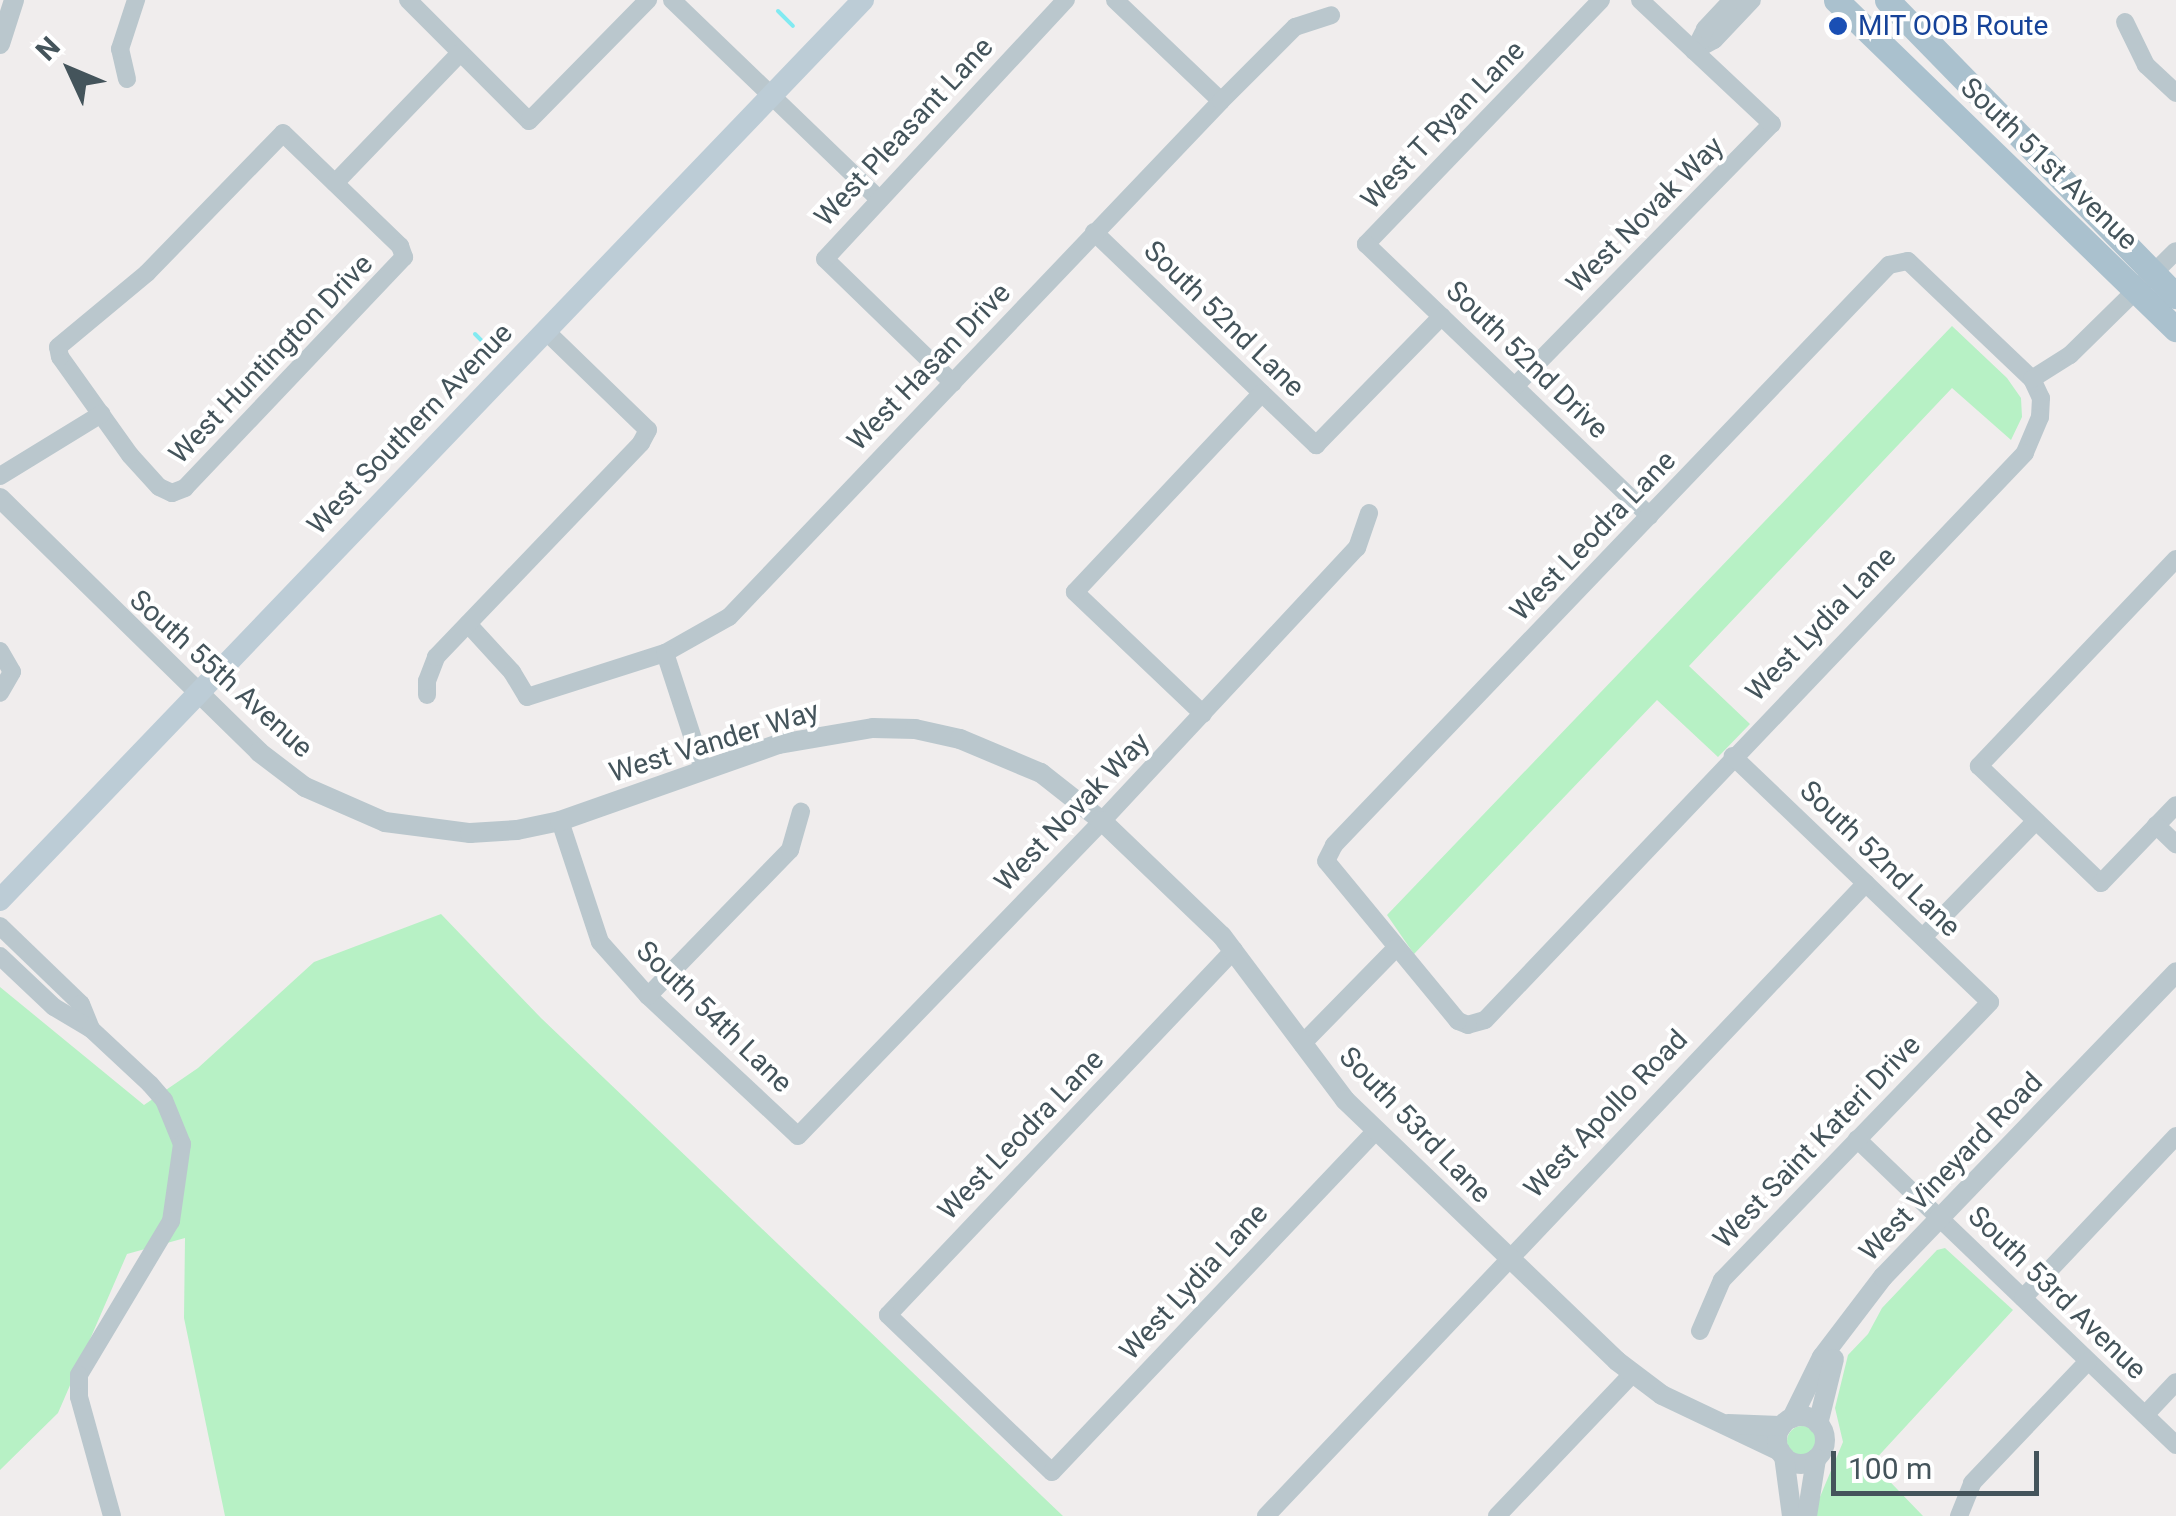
<!DOCTYPE html>
<html>
<head>
<meta charset="utf-8">
<style>
  body { margin:0 }
  #map { position:relative; width:2176px; height:1516px; overflow:hidden; background:#f0eded; font-family:Roboto,sans-serif }
  div>[style] { position:absolute }
  .green>* { inset:0; background:#b7f1c5 }
  .round { border-radius:50% }
  .stream>* { height:4px; margin:-2px; padding:0 2px; transform-origin:2px; border-radius:2px; background:#81eaf1 }
  .minor>* { height:18px; margin:-9px; padding:0 9px; transform-origin:9px; border-radius:9px; background:#bac7cd }
  .tertiary>* { height:20px; margin:-10px; padding:0 10px; transform-origin:10px; border-radius:10px; background:#bac7cd }
  .tertiary>.ring { margin:-10px; padding:0; box-sizing:content-box; background:none; border:20px solid #bac7cd; border-radius:50% }
  .secondary>* { height:22px; margin:-11px; padding:0 11px; transform-origin:11px; border-radius:11px; background:#bcccd6 }
  .primary>* { height:25px; margin:-12.5px; padding:0 12.5px; transform-origin:12.5px; border-radius:12.5px; background:#aac1ce }
  .dots>* { width:28px; height:28px; translate:-50% -50%; box-sizing:border-box; border:5px solid #fff; border-radius:50% }
  span { translate:-50% -50%; white-space:nowrap; text-align:center; line-height:1.15; -webkit-text-stroke:8px #fff; paint-order:stroke }
  .transit-label { font-size:28px; color:#164399 }
  .left { translate:0 -50%; text-align:left }
  .street-label { font-size:28px; color:#44545b }
  .north { position:absolute; left:20px; top:20px; width:100px; height:100px; -webkit-text-stroke:8px #fff; paint-order:stroke; rotate:314deg; font-size:28px; font-weight:700; line-height:40px; text-align:center; color:#44545b }
  .north::after { content:''; display:block; margin:auto; width:35px; height:45px; background:#44545b; clip-path:polygon(50% 0,100% 100%,50% 72%,0 100%) }
  .scale { position:absolute; left:1831px; top:1451px; width:208px; height:45px; box-sizing:border-box; border:5px solid #44545b; border-top:0; padding-left:12px; font-size:30px; line-height:35px; white-space:nowrap; color:#44545b; -webkit-text-stroke:8px #fff; paint-order:stroke }
</style>
</head>
<body>
<div id="map">
  <div class="green">
    <div style="clip-path:polygon(1952px 326px,2007px 378px,2021px 398px,2022px 417px,2011px 440px,1952px 388px,1689px 666px,1750px 724px,1718px 757px,1657px 700px,1414px 954px,1387px 915px)"></div>
    <div style="clip-path:polygon(441px 914px,541px 1018px,1063px 1516px,225px 1516px,184px 1318px,185px 1238px,127px 1254px,58px 1413px,0 1470px,0 987px,144px 1105px,198px 1068px,314px 962px)"></div>
    <div style="clip-path:polygon(1945px 1248px,2013px 1310px,1872px 1463px,1923px 1516px,1816px 1516px,1817px 1504px,1843px 1442px,1835px 1408px,1848px 1355px,1868px 1334px,1882px 1308px,1937px 1250px)"></div>
    <div class="round" style="left:1787px;top:1426px;width:30px;height:30px"></div>
  </div>
  <div class="stream">
    <div style="left:778px;top:11px;width:21px;rotate:45deg"></div>
    <div style="left:475px;top:334px;width:16px;rotate:45deg"></div>
  </div>
  <div class="minor">
    <div style="left:408px;top:0;width:171px;rotate:45deg"></div>
    <div style="left:529px;top:121px;width:170px;rotate:-45.5deg"></div>
    <div style="left:672px;top:0;width:286px;rotate:43.9deg"></div>
    <div style="left:1115px;top:0;width:146px;rotate:43.6deg"></div>
    <div style="left:1601px;top:0;width:339px;rotate:133.9deg"></div>
    <div style="left:1366px;top:244px;width:393px;rotate:43.8deg"></div>
    <div style="left:2125px;top:22px;width:48px;rotate:64deg"></div>
    <div style="left:2146px;top:65px;width:41px;rotate:43deg"></div>
    <div style="left:1694px;top:51px;width:23px;rotate:-29deg"></div>
    <div style="left:1714px;top:40px;width:55px;rotate:-46.5deg"></div>
    <div style="left:1694px;top:51px;width:25px;rotate:-63deg"></div>
    <div style="left:1705px;top:29px;width:40px;rotate:-47deg"></div>
    <div style="left:127px;top:79px;width:31px;rotate:-103deg"></div>
    <div style="left:120px;top:49px;width:52px;rotate:-71.9deg"></div>
    <div style="left:283px;top:133px;width:163px;rotate:44deg"></div>
    <div style="left:400px;top:246px;width:12px;rotate:70deg"></div>
    <div style="left:404px;top:257px;width:318px;rotate:133.5deg"></div>
    <div style="left:185px;top:488px;width:14px;rotate:159deg"></div>
    <div style="left:172px;top:493px;width:14px;rotate:-155deg"></div>
    <div style="left:159px;top:487px;width:43px;rotate:-132.2deg"></div>
    <div style="left:130px;top:455px;width:120px;rotate:-125.5deg"></div>
    <div style="left:60px;top:357px;width:10px;rotate:-101deg"></div>
    <div style="left:58px;top:347px;width:116px;rotate:-39.7deg"></div>
    <div style="left:147px;top:273px;width:195px;rotate:-45.8deg"></div>
    <div style="left:335px;top:183px;width:180px;rotate:-46.1deg"></div>
    <div style="left:1094px;top:232px;width:308px;rotate:43.8deg"></div>
    <div style="left:1316px;top:445px;width:180px;rotate:-45.7deg"></div>
    <div style="left:1908px;top:261px;width:171px;rotate:43.6deg"></div>
    <div style="left:2032px;top:379px;width:21px;rotate:65deg"></div>
    <div style="left:2041px;top:398px;width:19px;rotate:93deg"></div>
    <div style="left:2040px;top:417px;width:39px;rotate:113deg"></div>
    <div style="left:2025px;top:453px;width:783px;rotate:133.6deg"></div>
    <div style="left:1485px;top:1020px;width:18px;rotate:164deg"></div>
    <div style="left:1468px;top:1025px;width:11px;rotate:-158deg"></div>
    <div style="left:1458px;top:1021px;width:207px;rotate:-129.5deg"></div>
    <div style="left:1326px;top:861px;width:18px;rotate:-63deg"></div>
    <div style="left:1334px;top:845px;width:803px;rotate:-46.26deg"></div>
    <div style="left:1889px;top:265px;width:19px;rotate:-12deg"></div>
    <div style="left:2032px;top:379px;width:45px;rotate:-32.3deg"></div>
    <div style="left:2070px;top:355px;width:148px;rotate:-44.5deg"></div>
    <div style="left:953px;top:383px;width:178px;rotate:-135.9deg"></div>
    <div style="left:825px;top:259px;width:354px;rotate:-47.1deg"></div>
    <div style="left:1515px;top:386px;width:367px;rotate:-45.6deg"></div>
    <div style="left:1772px;top:124px;width:181px;rotate:-136.8deg"></div>
    <div style="left:0;top:476px;width:119px;rotate:-31.5deg"></div>
    <div style="left:2176px;top:559px;width:286px;rotate:133.6deg"></div>
    <div style="left:1979px;top:766px;width:169px;rotate:43.8deg"></div>
    <div style="left:2101px;top:883px;width:108px;rotate:-46.1deg"></div>
    <div style="left:468px;top:624px;width:65px;rotate:47.5deg"></div>
    <div style="left:512px;top:672px;width:29px;rotate:59deg"></div>
    <div style="left:527px;top:697px;width:145px;rotate:-17.7deg"></div>
    <div style="left:665px;top:653px;width:73px;rotate:-29.4deg"></div>
    <div style="left:729px;top:617px;width:713px;rotate:-46.36deg"></div>
    <div style="left:1221px;top:101px;width:105px;rotate:-45deg"></div>
    <div style="left:1295px;top:27px;width:38px;rotate:-18deg"></div>
    <div style="left:0;top:651px;width:24px;rotate:60deg"></div>
    <div style="left:12px;top:672px;width:24px;rotate:120deg"></div>
    <div style="left:665px;top:653px;width:122px;rotate:71.9deg"></div>
    <div style="left:427px;top:695px;width:14px;rotate:-90deg"></div>
    <div style="left:427px;top:681px;width:26px;rotate:-69deg"></div>
    <div style="left:436px;top:657px;width:296px;rotate:-46.2deg"></div>
    <div style="left:641px;top:443px;width:15px;rotate:-62deg"></div>
    <div style="left:648px;top:430px;width:142px;rotate:-135.9deg"></div>
    <div style="left:1203px;top:714px;width:177px;rotate:-136.4deg"></div>
    <div style="left:1075px;top:592px;width:273px;rotate:-46.8deg"></div>
    <div style="left:560px;top:821px;width:127px;rotate:71.7deg"></div>
    <div style="left:600px;top:942px;width:72px;rotate:48.4deg"></div>
    <div style="left:648px;top:996px;width:205px;rotate:43deg"></div>
    <div style="left:798px;top:1136px;width:438px;rotate:-46deg"></div>
    <div style="left:1102px;top:821px;width:374px;rotate:-47deg"></div>
    <div style="left:1357px;top:548px;width:37px;rotate:-71deg"></div>
    <div style="left:2156px;top:825px;width:28px;rotate:44deg"></div>
    <div style="left:0;top:926px;width:112px;rotate:43.9deg"></div>
    <div style="left:81px;top:1004px;width:27px;rotate:68deg"></div>
    <div style="left:1923px;top:937px;width:162px;rotate:-45.8deg"></div>
    <div style="left:1234px;top:950px;width:503px;rotate:133.47deg"></div>
    <div style="left:888px;top:1315px;width:227px;rotate:43.8deg"></div>
    <div style="left:1052px;top:1472px;width:471px;rotate:-46.5deg"></div>
    <div style="left:0;top:956px;width:74px;rotate:43.4deg"></div>
    <div style="left:54px;top:1007px;width:43px;rotate:30.7deg"></div>
    <div style="left:91px;top:1029px;width:81px;rotate:43deg"></div>
    <div style="left:150px;top:1084px;width:21px;rotate:49deg"></div>
    <div style="left:164px;top:1100px;width:48px;rotate:67.8deg"></div>
    <div style="left:182px;top:1144px;width:78px;rotate:98.1deg"></div>
    <div style="left:171px;top:1221px;width:179px;rotate:120.9deg"></div>
    <div style="left:79px;top:1375px;width:22px;rotate:90deg"></div>
    <div style="left:79px;top:1397px;width:123px;rotate:74.5deg"></div>
    <div style="left:648px;top:996px;width:204px;rotate:-45.8deg"></div>
    <div style="left:790px;top:850px;width:40px;rotate:-74deg"></div>
    <div style="left:1302px;top:1044px;width:134px;rotate:-45.6deg"></div>
    <div style="left:1857px;top:1139px;width:442px;rotate:43.8deg"></div>
    <div style="left:2023px;top:1298px;width:223px;rotate:-46.6deg"></div>
    <div style="left:1700px;top:1331px;width:56px;rotate:-66.7deg"></div>
    <div style="left:1722px;top:1280px;width:386px;rotate:-46deg"></div>
    <div style="left:1990px;top:1002px;width:356px;rotate:-136.3deg"></div>
    <div style="left:2145px;top:1415px;width:45px;rotate:-46.8deg"></div>
    <div style="left:1266px;top:1516px;width:872px;rotate:-46.53deg"></div>
    <div style="left:1497px;top:1516px;width:196px;rotate:-46.4deg"></div>
    <div style="left:1959px;top:1516px;width:35px;rotate:-68deg"></div>
    <div style="left:1972px;top:1483px;width:168px;rotate:-46.4deg"></div>
  </div>
  <div class="tertiary">
    <div style="left:0;top:44px;width:46px;rotate:-72.3deg"></div>
    <div style="left:0;top:498px;width:363px;rotate:44.4deg"></div>
    <div style="left:259px;top:752px;width:58px;rotate:37.3deg"></div>
    <div style="left:305px;top:787px;width:87px;rotate:23.6deg"></div>
    <div style="left:385px;top:822px;width:86px;rotate:7.4deg"></div>
    <div style="left:470px;top:833px;width:47px;rotate:-3.7deg"></div>
    <div style="left:517px;top:830px;width:44px;rotate:-11.8deg"></div>
    <div style="left:560px;top:821px;width:232px;rotate:-19.4deg"></div>
    <div style="left:779px;top:744px;width:95px;rotate:-9.7deg"></div>
    <div style="left:873px;top:728px;width:42px;rotate:1.4deg"></div>
    <div style="left:915px;top:729px;width:46px;rotate:12.5deg"></div>
    <div style="left:960px;top:739px;width:88px;rotate:22.8deg"></div>
    <div style="left:1041px;top:773px;width:78px;rotate:38.2deg"></div>
    <div style="left:1102px;top:821px;width:166px;rotate:43.8deg"></div>
    <div style="left:1222px;top:936px;width:205px;rotate:53.1deg"></div>
    <div style="left:1345px;top:1100px;width:377px;rotate:43.8deg"></div>
    <div style="left:1617px;top:1361px;width:56px;rotate:37.1deg"></div>
    <div style="left:1662px;top:1395px;width:131px;rotate:25.4deg"></div>
    <div class="ring" style="left:1777px;top:1416px;width:28px;height:28px"></div>
    <div style="left:1792px;top:1418px;width:68px;rotate:-63.8deg"></div>
    <div style="left:1822px;top:1357px;width:101px;rotate:-52.7deg"></div>
    <div style="left:1883px;top:1277px;width:423px;rotate:-46.1deg"></div>
    <div style="left:1728px;top:1424px;width:54px;rotate:2.1deg"></div>
    <div style="left:1818px;top:1424px;width:67px;rotate:-76.2deg"></div>
    <div style="left:1784px;top:1456px;width:61px;rotate:82.4deg"></div>
    <div style="left:1807px;top:1516px;width:58px;rotate:-81deg"></div>
  </div>
  <div class="secondary">
    <div style="left:0;top:900px;width:1247px;rotate:-46.2deg"></div>
  </div>
  <div class="primary">
    <div style="left:1836px;top:0;width:473px;rotate:44.1deg"></div>
    <div style="left:1887px;top:0;width:414px;rotate:45.7deg"></div>
  </div>
  <div class="dots">
    <div style="left:1838px;top:26px;background:#1a4fb4"></div>
  </div>
  <div class="transit-label">
    <span class="left" style="left:1858px;top:26px">MIT OOB Route</span>
  </div>
  <div class="street-label">
    <span style="left:1443px;top:125px;rotate:-46deg">West T Ryan Lane</span>
    <span style="left:904px;top:132px;rotate:-47deg">West Pleasant Lane</span>
    <span style="left:2049px;top:164px;rotate:44deg">South 51st Avenue</span>
    <span style="left:1645px;top:215px;rotate:-45deg">West Novak Way</span>
    <span style="left:1224px;top:319px;rotate:44deg">South 52nd Lane</span>
    <span style="left:271px;top:359px;rotate:-46deg">West Huntington Drive</span>
    <span style="left:1527px;top:360px;rotate:44deg">South 52nd Drive</span>
    <span style="left:929px;top:367px;rotate:-46deg">West Hasan Drive</span>
    <span style="left:410px;top:429px;rotate:-46deg">West Southern Avenue</span>
    <span style="left:1593px;top:536px;rotate:-46deg">West Leodra Lane</span>
    <span style="left:1821px;top:624px;rotate:-46deg">West Lydia Lane</span>
    <span style="left:221px;top:674px;rotate:42deg">South 55th Avenue</span>
    <span style="left:714px;top:742px;rotate:-17deg">West Vander Way</span>
    <span style="left:1072px;top:812px;rotate:-46deg">West Novak Way</span>
    <span style="left:1880px;top:859px;rotate:44deg">South 52nd Lane</span>
    <span style="left:714px;top:1017px;rotate:44deg">South 54th Lane</span>
    <span style="left:1606px;top:1114px;rotate:-46deg">West Apollo Road</span>
    <span style="left:1415px;top:1125px;rotate:46deg">South 53rd Lane</span>
    <span style="left:1021px;top:1135px;rotate:-46deg">West Leodra Lane</span>
    <span style="left:1817px;top:1142px;rotate:-46deg">West Saint Kateri Drive</span>
    <span style="left:1951px;top:1167px;rotate:-46deg">West Vineyard Road</span>
    <span style="left:1194px;top:1282px;rotate:-47deg">West Lydia Lane</span>
    <span style="left:2057px;top:1293px;rotate:44deg">South 53rd Avenue</span>
  </div>
  <div class="north">N</div>
  <div class="scale">100 m</div>
</div>
</body>
</html>
